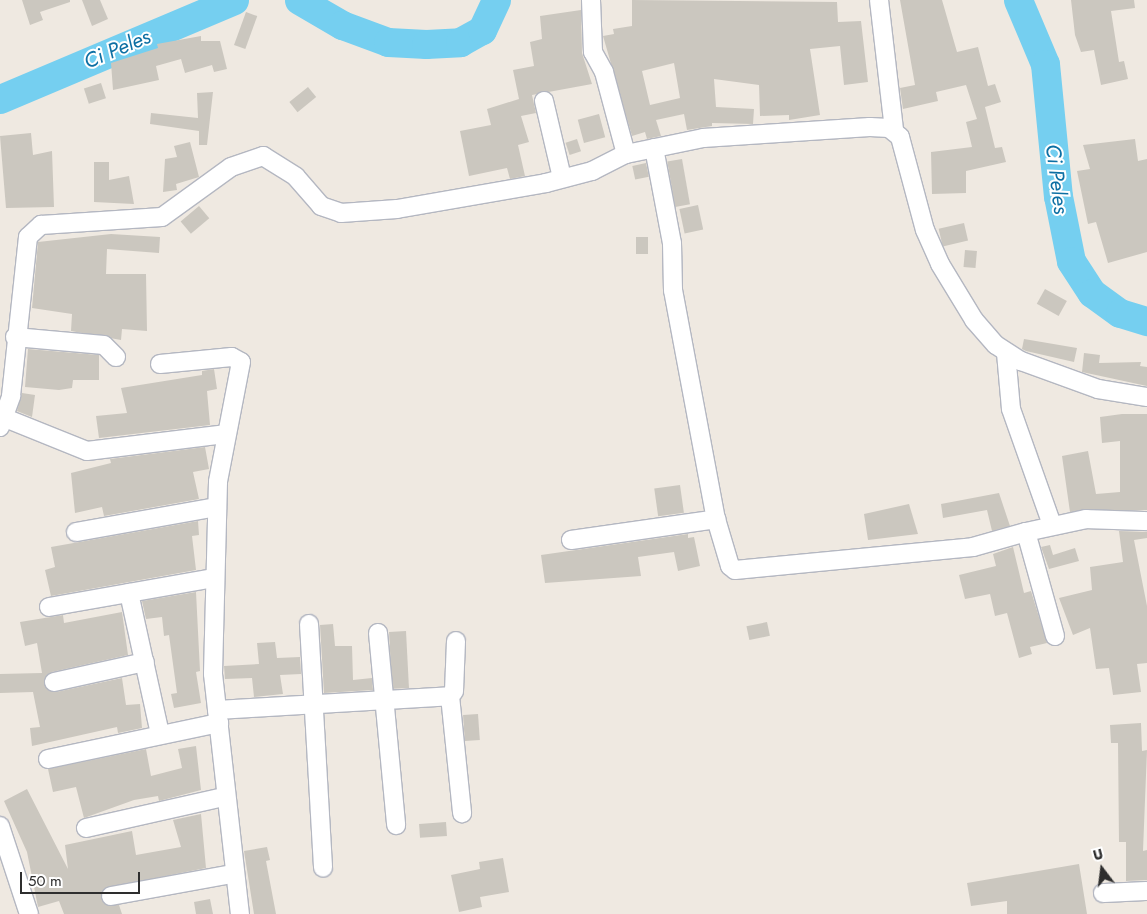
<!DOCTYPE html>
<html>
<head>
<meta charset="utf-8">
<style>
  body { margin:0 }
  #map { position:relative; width:1147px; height:914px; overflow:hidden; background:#efe9e1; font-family:Jost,sans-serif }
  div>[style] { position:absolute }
  .river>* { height:29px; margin:-14.5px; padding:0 14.5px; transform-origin:14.5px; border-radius:14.5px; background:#75cff0 }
  .building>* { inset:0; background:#cbc7bf; transform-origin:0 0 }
  .roads { filter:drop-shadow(1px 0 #b4b7c1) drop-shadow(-1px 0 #b4b7c1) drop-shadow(0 1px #b4b7c1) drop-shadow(0 -1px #b4b7c1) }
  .street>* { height:18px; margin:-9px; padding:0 9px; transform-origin:9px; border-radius:9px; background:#fff }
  span { translate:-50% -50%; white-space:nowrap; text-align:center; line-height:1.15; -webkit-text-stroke:4px #fff; paint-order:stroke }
  .water-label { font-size:21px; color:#0d6fa3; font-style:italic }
  .north { position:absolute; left:1077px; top:844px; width:50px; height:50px; -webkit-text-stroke:4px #fff; paint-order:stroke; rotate:345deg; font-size:14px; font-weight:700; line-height:20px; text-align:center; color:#2e2e2e }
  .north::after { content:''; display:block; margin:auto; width:18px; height:22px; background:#2e2e2e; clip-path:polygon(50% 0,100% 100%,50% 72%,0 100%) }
  .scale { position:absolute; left:20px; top:872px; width:120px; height:22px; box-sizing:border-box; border:2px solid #2e2e2e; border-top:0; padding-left:6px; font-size:15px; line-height:18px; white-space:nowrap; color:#2e2e2e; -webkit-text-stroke:4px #fff; paint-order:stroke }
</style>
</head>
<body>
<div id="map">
  <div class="river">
    <div style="left:299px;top:0;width:50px;rotate:30.2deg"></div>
    <div style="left:342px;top:25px;width:49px;rotate:20.3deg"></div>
    <div style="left:388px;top:42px;width:38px;rotate:3deg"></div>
    <div style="left:426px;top:44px;width:34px;rotate:-3deg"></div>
    <div style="left:460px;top:42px;width:25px;rotate:-29deg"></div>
    <div style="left:482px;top:30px;width:33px;rotate:-65deg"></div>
    <div style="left:1018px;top:0;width:69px;rotate:67.1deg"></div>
    <div style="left:1045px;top:64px;width:133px;rotate:84.4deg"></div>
    <div style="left:1058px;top:196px;width:66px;rotate:78.7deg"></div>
    <div style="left:1071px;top:261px;width:38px;rotate:57deg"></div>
    <div style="left:1092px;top:293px;width:34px;rotate:36deg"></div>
    <div style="left:1120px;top:313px;width:28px;rotate:17deg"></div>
    <div style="left:0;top:99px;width:254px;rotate:-22.9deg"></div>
  </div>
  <div class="building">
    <div style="clip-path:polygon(22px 0,70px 0,70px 2px,40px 12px,43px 20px,30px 25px)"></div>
    <div style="clip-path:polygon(82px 0,100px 0,108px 19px,92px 26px)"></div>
    <div style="clip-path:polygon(evenodd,632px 0,837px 2px,838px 22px,861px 21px,868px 82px,844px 85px,840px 46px,810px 49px,820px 115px,789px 120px,789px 115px,760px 116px,759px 85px,714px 79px,716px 107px,754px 109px,753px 124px,712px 123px,712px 126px,687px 130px,684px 114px,656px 120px,661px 136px,647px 139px,645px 132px,632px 136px,603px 36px,614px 34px,613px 29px,632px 26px,632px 0,674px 63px,680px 98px,650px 105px,642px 71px,674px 63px)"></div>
    <div style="clip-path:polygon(900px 0,942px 0,957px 52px,978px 47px,988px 86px,995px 84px,1001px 102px,985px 107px,995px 148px,1002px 147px,1006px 162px,966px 171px,966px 193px,932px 194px,931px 152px,972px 147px,966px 122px,977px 119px,966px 85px,936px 92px,938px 101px,903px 109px,900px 88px,915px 85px)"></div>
    <div style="clip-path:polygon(1071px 0,1134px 0,1135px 8px,1111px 11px,1119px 62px,1124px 61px,1128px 79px,1101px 85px,1094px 50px,1081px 52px,1075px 35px)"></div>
    <div style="clip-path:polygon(581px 10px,582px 53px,592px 84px,532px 95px,536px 113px,521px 116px,529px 142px,518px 145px,525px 176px,510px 179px,507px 168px,469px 176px,460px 131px,491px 125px,487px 109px,519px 99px,513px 70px,534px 66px,530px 42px,542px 39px,540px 16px)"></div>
    <div style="left:246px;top:12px;width:12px;height:35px;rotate:20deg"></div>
    <div style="clip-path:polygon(201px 36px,201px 41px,220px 41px,227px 69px,214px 72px,212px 65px,185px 73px,181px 59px,156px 66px,159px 80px,113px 90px,111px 63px,158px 48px,157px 44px)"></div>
    <div style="left:101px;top:83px;width:16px;height:18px;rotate:72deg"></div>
    <div style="left:308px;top:87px;width:13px;height:24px;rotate:51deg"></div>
    <div style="clip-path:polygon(213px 92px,207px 145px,199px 145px,199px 131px,150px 124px,151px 113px,198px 118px,197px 93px)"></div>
    <div style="left:599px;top:114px;width:24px;height:22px;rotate:75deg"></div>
    <div style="clip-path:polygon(31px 133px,33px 155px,52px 151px,54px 207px,6px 208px,0 136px)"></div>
    <div style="left:577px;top:139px;width:13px;height:12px;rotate:72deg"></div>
    <div style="clip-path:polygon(1135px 139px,1138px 161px,1147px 159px,1147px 252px,1108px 263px,1096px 222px,1088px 224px,1077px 171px,1090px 169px,1083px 145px)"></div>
    <div style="clip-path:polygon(190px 142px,199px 177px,176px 184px,177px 190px,163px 192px,165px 159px,177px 157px,174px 146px)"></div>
    <div style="left:682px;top:159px;width:46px;height:15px;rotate:80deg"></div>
    <div style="clip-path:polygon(94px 162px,109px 162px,109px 180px,129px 176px,134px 204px,94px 202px)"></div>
    <div style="left:646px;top:163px;width:14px;height:14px;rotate:78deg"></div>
    <div style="left:698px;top:205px;width:25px;height:19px;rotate:78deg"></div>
    <div style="left:199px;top:206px;width:16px;height:24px;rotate:50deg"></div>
    <div style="left:964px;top:223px;width:18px;height:26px;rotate:77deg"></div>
    <div style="clip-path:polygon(111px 234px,160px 237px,159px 253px,107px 249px,106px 274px,146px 274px,147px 331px,122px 329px,121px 340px,71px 331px,72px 314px,32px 308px,38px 242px)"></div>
    <div style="left:636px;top:237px;width:12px;height:17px"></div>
    <div style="left:965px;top:250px;width:12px;height:17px;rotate:5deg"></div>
    <div style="left:1045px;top:289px;width:25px;height:17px;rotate:29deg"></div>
    <div style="clip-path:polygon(1024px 339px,1077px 348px,1074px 362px,1026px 351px,1022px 349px)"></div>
    <div style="clip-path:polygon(28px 349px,99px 355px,99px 380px,73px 380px,72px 388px,59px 390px,25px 387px)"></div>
    <div style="clip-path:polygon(1084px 353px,1100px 355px,1099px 363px,1141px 362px,1140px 366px,1147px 367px,1147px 386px,1082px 372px)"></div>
    <div style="clip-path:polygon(214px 369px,217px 389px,207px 391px,210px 425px,99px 438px,96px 416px,127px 413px,121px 388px,202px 375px,202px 371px)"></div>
    <div style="clip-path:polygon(22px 393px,35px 395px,32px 417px,17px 411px)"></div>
    <div style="clip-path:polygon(1122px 414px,1147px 414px,1147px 510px,1070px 512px,1062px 456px,1088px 451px,1096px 494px,1120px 492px,1120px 441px,1102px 443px,1100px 417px)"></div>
    <div style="clip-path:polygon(205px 447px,209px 469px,193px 472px,199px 499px,104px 516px,102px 507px,75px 513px,71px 473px,111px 463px,110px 459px)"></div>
    <div style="left:680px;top:485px;width:28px;height:26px;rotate:82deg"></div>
    <div style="clip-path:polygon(999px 493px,1010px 526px,992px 531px,987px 510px,943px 518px,941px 504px)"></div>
    <div style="clip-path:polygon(909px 504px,918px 534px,868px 540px,864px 514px)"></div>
    <div style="clip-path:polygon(198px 521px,199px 535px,192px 536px,196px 570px,51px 596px,45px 570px,55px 567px,51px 547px)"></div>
    <div style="clip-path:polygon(1119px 531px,1147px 532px,1147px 538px,1134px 540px,1147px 606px,1147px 663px,1137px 664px,1141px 692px,1113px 695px,1109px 668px,1096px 669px,1090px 628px,1073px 635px,1059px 598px,1092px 590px,1090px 567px,1123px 562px)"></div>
    <div style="clip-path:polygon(688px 534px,688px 538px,694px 537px,700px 566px,678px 571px,674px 552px,638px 557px,641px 576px,545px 583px,541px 555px)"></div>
    <div style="clip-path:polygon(1050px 545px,1053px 555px,1075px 548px,1079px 561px,1049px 569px,1041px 547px)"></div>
    <div style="clip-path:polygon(1013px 547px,1024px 593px,1031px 591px,1047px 643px,1030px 647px,1032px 654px,1019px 658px,1007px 613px,995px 616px,990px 594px,965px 599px,959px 575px,996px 566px,993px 554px)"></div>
    <div style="clip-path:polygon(196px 592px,200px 671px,196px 672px,201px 703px,174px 708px,171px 694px,177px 693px,169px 635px,164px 636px,162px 617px,146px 619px,142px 601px)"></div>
    <div style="clip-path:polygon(122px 612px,128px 655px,52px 672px,44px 684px,56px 692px,122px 678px,126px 705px,140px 704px,142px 728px,118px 733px,117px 727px,32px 746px,30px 728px,40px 727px,33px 692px,0 693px,0 674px,42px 673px,37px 643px,25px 646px,20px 622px,63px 615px,64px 623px)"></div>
    <div style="left:767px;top:622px;width:14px;height:21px;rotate:78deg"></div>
    <div style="clip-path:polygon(333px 624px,335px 646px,352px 646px,353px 680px,372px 678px,373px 690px,324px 693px,320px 625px)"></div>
    <div style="left:406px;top:631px;width:57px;height:17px;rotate:87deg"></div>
    <div style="clip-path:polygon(275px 642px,277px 658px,300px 657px,301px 674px,280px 675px,283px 694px,254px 697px,252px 678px,225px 679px,224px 666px,259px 664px,257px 643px)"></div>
    <div style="left:478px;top:714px;width:26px;height:15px;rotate:86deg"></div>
    <div style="clip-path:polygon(1141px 723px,1142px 751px,1147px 750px,1143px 851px,1147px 850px,1147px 880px,1126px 881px,1126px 842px,1119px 842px,1118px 743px,1111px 743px,1110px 725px)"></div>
    <div style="clip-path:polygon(196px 746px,201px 790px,159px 801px,158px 796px,134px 800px,84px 818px,76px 787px,53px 792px,48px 769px,146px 749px,151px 776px,182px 768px,178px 749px)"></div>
    <div style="clip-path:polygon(27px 789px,68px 869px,65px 845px,132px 831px,136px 855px,181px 847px,173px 820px,201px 814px,206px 868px,105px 888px,103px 902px,119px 905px,122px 914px,64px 914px,59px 901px,38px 907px,27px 852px,4px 801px)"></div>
    <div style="left:446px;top:822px;width:14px;height:27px;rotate:86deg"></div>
    <div style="clip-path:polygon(267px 847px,270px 860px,266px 861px,276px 914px,254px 914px,244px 851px)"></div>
    <div style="clip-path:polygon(503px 858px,509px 892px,480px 897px,482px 907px,459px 912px,451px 875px,480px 869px,479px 862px)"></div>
    <div style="clip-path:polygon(1079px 864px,1087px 914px,1007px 914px,1007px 901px,971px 906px,967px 883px)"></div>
    <div style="clip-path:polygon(210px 899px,213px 914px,196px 914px,194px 902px)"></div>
  </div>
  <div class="roads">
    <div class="street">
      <div style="left:591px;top:0;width:52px;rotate:87.8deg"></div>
      <div style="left:593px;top:52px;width:23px;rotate:61deg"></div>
      <div style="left:604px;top:72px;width:85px;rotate:75deg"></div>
      <div style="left:879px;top:0;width:131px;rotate:83.4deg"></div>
      <div style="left:544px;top:101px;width:79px;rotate:76.8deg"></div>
      <div style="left:654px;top:148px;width:97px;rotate:79.3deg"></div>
      <div style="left:672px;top:243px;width:47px;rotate:88.8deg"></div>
      <div style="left:673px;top:290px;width:233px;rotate:79.4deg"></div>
      <div style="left:716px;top:519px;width:49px;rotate:73.4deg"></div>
      <div style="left:730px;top:566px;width:6px;rotate:39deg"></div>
      <div style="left:735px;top:570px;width:239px;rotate:-5.5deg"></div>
      <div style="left:973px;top:547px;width:55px;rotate:-15.8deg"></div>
      <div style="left:15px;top:337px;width:89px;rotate:5.1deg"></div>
      <div style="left:104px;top:345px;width:17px;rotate:45deg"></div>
      <div style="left:1006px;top:353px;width:56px;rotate:84.9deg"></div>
      <div style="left:1011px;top:409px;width:123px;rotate:70.5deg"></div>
      <div style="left:160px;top:364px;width:72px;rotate:-5.6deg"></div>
      <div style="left:232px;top:357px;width:10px;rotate:29deg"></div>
      <div style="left:241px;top:362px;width:122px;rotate:100.9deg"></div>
      <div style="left:218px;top:482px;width:192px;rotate:91.5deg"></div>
      <div style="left:213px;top:674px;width:242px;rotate:83.6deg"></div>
      <div style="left:5px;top:418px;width:88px;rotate:21.9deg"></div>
      <div style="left:87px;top:451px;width:139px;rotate:-7deg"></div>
      <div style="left:0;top:427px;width:33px;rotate:-70deg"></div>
      <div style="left:11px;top:396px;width:160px;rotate:-83.9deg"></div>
      <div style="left:28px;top:237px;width:18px;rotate:-43deg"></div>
      <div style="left:41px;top:225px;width:121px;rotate:-3.8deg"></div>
      <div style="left:162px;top:217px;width:85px;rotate:-35.9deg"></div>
      <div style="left:231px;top:167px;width:34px;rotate:-19deg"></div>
      <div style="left:263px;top:156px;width:39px;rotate:32deg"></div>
      <div style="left:296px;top:177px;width:38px;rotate:49deg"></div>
      <div style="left:321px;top:206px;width:21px;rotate:19deg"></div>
      <div style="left:341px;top:213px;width:56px;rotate:-4.1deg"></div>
      <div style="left:397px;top:209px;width:151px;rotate:-9.9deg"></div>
      <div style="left:546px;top:183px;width:48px;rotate:-14.6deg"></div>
      <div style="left:592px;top:171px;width:38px;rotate:-27deg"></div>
      <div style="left:626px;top:154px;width:79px;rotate:-11.7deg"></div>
      <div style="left:703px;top:138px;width:167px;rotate:-3.8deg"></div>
      <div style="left:870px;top:127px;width:19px;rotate:3deg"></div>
      <div style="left:889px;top:128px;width:14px;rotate:39deg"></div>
      <div style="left:900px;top:137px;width:96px;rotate:75deg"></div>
      <div style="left:925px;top:230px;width:37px;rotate:66deg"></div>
      <div style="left:940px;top:264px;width:66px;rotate:58.7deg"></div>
      <div style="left:974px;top:320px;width:33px;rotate:49deg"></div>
      <div style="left:996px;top:345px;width:30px;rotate:33deg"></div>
      <div style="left:1021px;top:361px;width:82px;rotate:20deg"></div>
      <div style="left:1098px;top:389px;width:50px;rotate:9.3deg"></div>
      <div style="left:76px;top:532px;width:143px;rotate:-10.1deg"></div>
      <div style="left:571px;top:540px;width:147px;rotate:-8.2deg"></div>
      <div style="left:129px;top:593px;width:144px;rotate:77.6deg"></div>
      <div style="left:49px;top:607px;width:168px;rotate:-10deg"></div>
      <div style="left:309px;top:624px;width:244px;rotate:86.7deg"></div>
      <div style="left:378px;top:633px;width:193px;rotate:84.6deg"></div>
      <div style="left:1055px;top:636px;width:108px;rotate:-105.6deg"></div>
      <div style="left:1026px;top:532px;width:61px;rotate:-12.2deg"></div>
      <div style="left:1086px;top:519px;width:61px;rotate:1.9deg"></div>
      <div style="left:54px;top:682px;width:93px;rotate:-12.4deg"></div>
      <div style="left:450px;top:696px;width:118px;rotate:84.1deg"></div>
      <div style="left:217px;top:710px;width:233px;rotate:-3.4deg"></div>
      <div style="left:450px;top:696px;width:6px;rotate:-51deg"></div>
      <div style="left:454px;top:691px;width:50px;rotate:-87.7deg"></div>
      <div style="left:48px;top:759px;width:175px;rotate:-11.9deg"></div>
      <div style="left:0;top:826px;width:93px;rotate:71.8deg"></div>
      <div style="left:86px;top:828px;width:141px;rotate:-12.7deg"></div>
      <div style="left:1103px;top:893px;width:44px;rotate:-2.6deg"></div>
      <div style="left:111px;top:896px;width:123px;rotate:-10.3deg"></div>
    </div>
  </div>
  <div class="water-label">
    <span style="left:117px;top:49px;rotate:-23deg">Ci Peles</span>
    <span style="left:1057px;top:179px;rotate:83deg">Ci Peles</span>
  </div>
  <div class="north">U</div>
  <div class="scale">50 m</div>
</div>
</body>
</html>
